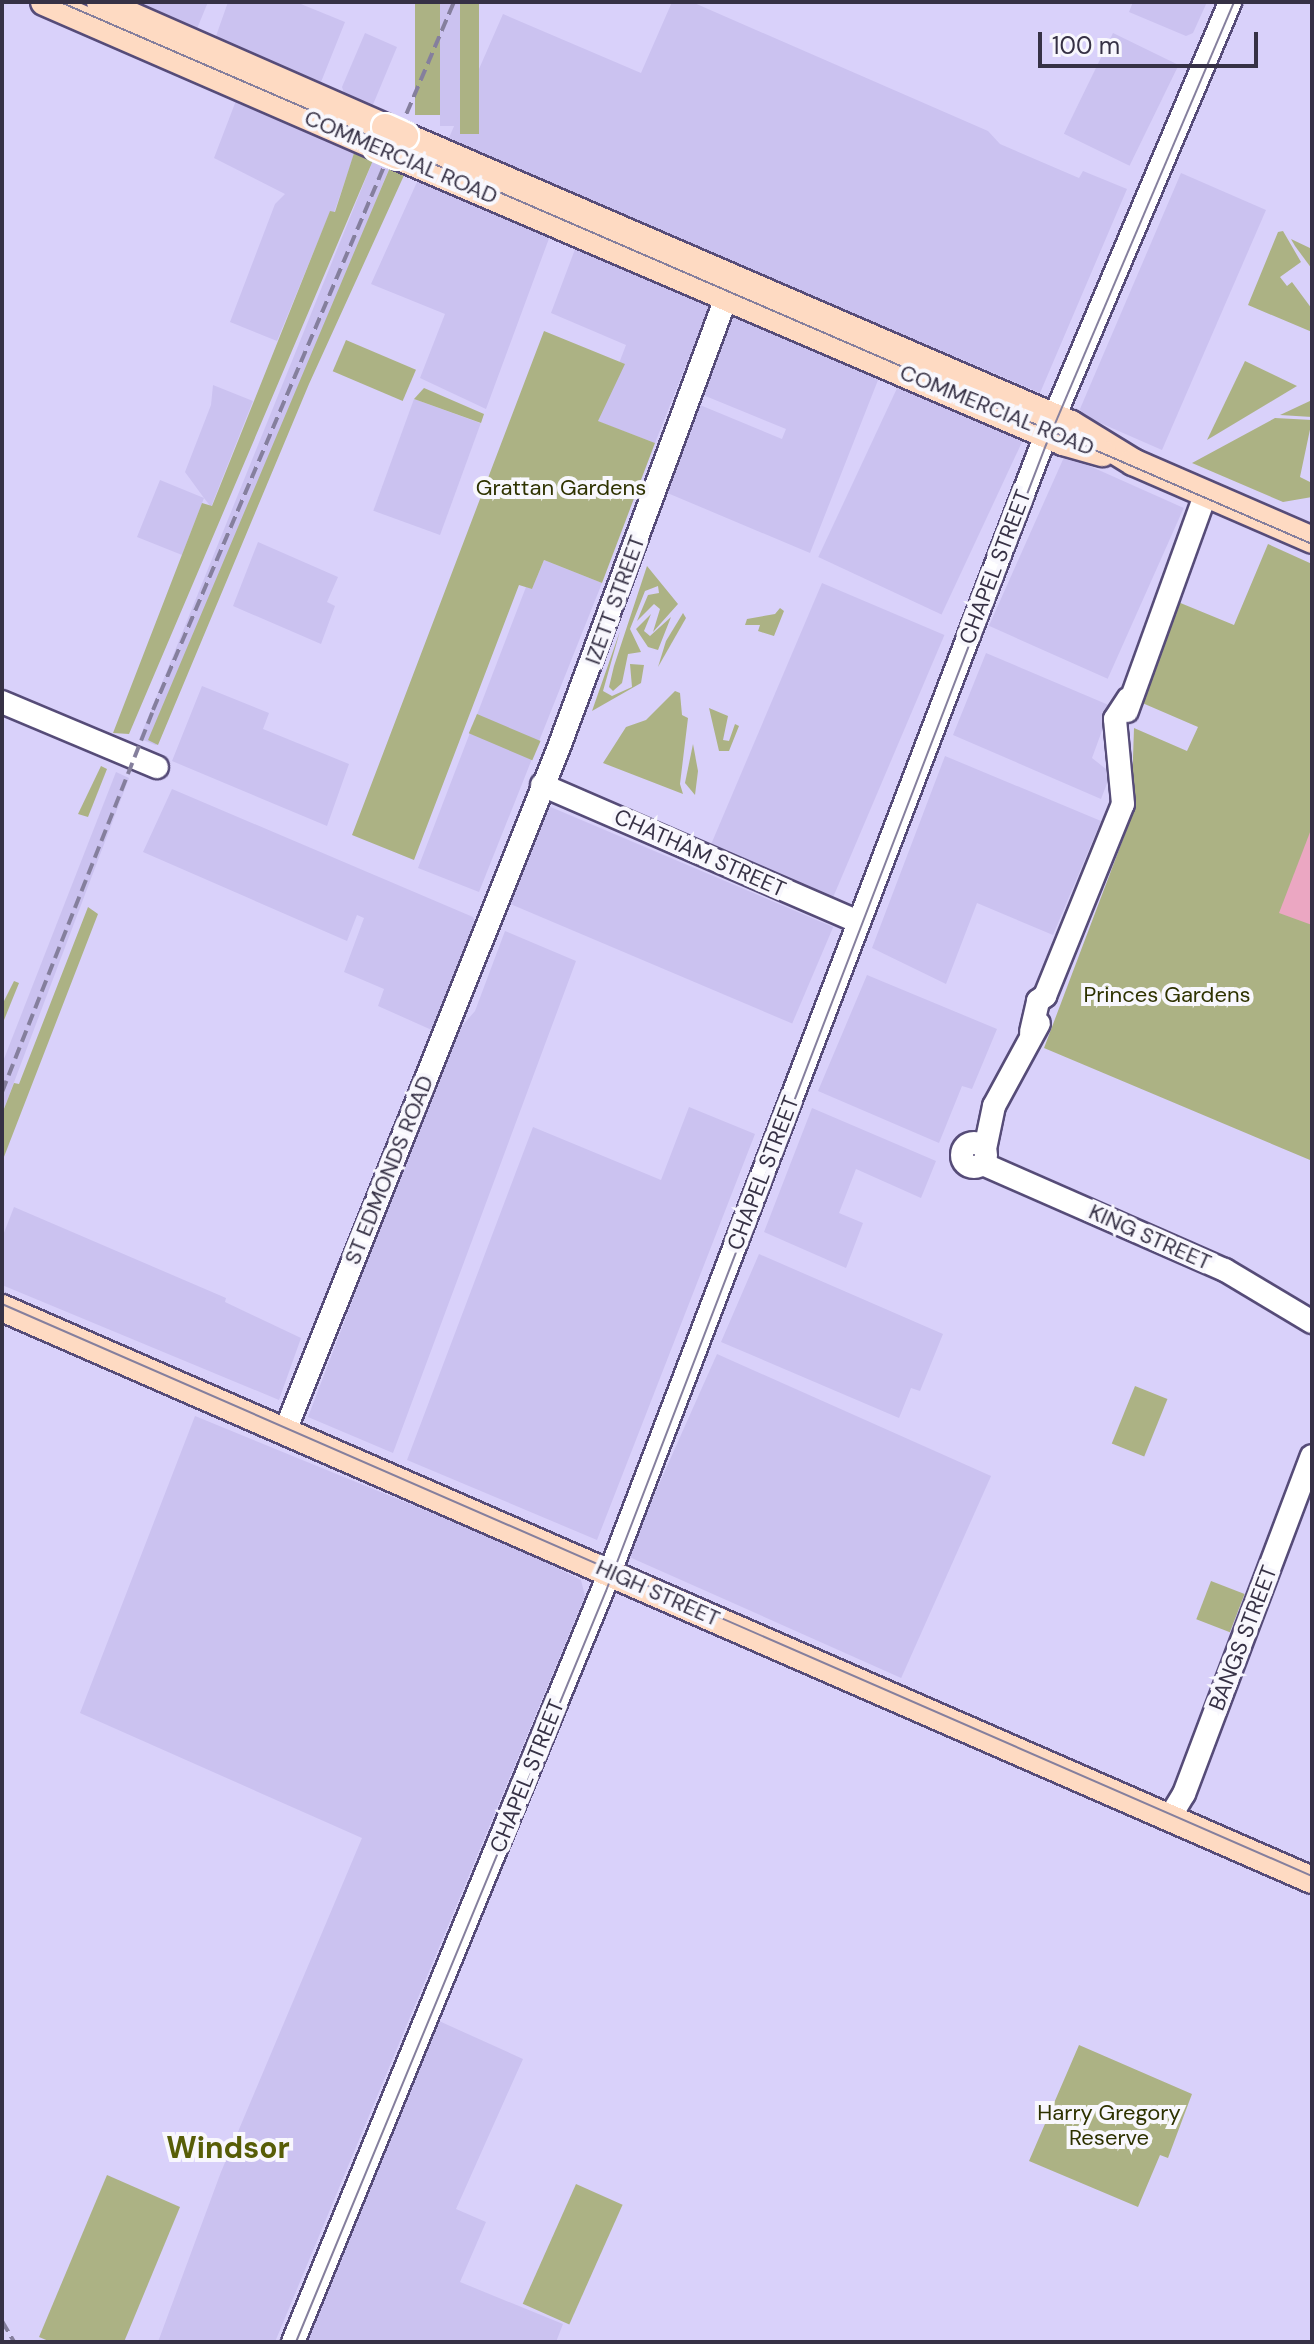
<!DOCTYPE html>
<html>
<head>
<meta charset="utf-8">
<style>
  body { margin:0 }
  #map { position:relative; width:1314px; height:2344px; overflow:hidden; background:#d9d1fa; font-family:"DM Sans",sans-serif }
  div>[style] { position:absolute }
  .built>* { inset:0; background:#cbc2f0; transform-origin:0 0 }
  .green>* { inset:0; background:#acb284; transform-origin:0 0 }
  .water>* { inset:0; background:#eba7c2 }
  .roads { filter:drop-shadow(2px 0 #564c78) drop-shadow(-2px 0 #564c78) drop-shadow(0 2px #564c78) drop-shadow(0 -2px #564c78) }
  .tertiary>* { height:22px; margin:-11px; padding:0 11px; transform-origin:11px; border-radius:11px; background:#fff }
  .tertiary>.ring { margin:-11px; padding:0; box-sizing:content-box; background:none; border:22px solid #fff; border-radius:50% }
  .primary>* { height:26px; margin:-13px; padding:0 13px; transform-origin:13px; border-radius:13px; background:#fedac2 }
  .tram>* { height:2px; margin:-1px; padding:0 1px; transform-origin:1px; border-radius:1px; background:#857f9d }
  .rail>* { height:4px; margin-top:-2px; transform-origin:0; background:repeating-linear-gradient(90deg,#857f9d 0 12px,transparent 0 18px) }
  .bridges { filter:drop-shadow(2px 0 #fff) drop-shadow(-2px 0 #fff) drop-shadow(0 2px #fff) drop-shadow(0 -2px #fff) }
  .primary-bridge>* { height:26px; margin:-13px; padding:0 13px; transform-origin:13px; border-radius:13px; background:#fedac2 }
  span { translate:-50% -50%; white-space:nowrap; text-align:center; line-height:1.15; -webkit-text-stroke:8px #f8f7fd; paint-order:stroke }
  .street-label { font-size:22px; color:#363145 }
  .park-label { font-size:22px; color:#2e3200 }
  .district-label { font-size:30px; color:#575d07; font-weight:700 }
  .frame { position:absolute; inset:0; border:4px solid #363145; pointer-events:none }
  .scale { position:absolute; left:1038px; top:32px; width:220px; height:36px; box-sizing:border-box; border:4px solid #363145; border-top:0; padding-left:10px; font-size:24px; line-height:28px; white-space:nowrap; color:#363145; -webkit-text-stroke:6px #f8f7fd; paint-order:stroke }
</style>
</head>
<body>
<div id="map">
  <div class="built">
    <div style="clip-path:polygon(128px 2px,208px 2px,196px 31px)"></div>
    <div style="clip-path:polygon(228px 2px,296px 2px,345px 22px,321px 82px,215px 39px)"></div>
    <div style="left:440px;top:2px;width:20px;height:124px"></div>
    <div style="clip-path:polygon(672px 2px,692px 2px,988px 131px,1000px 144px,1079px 178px,1083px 171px,1127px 189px,1040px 393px,448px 140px,503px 14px,641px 73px)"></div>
    <div style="clip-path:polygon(1133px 2px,1207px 2px,1193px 33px,1186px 36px,1129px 12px)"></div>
    <div style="clip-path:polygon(365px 33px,397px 47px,372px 107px,345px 96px,342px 87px)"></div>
    <div style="left:1113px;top:33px;width:73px;height:112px;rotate:26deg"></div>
    <div style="clip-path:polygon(237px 98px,356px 149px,334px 213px,330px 212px,277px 341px,230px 322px,275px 204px,285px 194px,214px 158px)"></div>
    <div style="left:374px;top:158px;width:18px;height:626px;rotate:22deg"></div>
    <div style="clip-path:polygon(1181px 173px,1266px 210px,1162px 450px,1082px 415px,1080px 409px)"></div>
    <div style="clip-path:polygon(427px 179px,551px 233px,486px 409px,420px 378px,445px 314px,371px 284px,417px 182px)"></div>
    <div style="clip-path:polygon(577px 244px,711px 302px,655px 443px,597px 421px,626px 345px,551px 313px)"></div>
    <div style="clip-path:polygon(741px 314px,880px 375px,810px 553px,665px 492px,700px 405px,782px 439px,786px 429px,703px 395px,734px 316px)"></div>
    <div style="left:899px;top:384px;width:136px;height:191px;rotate:25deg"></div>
    <div style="clip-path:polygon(213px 385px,253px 401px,211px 507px,204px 498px,182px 555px,137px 537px,160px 480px,204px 498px,185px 472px,211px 405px)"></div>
    <div style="left:414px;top:399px;width:71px;height:119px;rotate:20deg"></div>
    <div style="left:1065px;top:455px;width:130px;height:187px;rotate:24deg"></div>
    <div style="clip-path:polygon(258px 542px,338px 577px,327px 602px,335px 606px,321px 644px,233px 606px)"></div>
    <div style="clip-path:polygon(544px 560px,602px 583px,479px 892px,418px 868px,526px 587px,532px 589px)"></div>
    <div style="left:822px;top:583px;width:133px;height:286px;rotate:23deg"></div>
    <div style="clip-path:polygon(986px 653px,1111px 706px,1092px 758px,1111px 773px,1101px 799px,953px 735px)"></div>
    <div style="clip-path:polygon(202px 686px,269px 713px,263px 729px,349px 764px,327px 826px,172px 761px)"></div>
    <div style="clip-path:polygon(945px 756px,1101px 821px,1053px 935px,977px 903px,946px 984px,872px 948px)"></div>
    <div style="clip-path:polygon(116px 772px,129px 778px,2px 1114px,2px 1064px)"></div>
    <div style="clip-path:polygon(172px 789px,473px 917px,475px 922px,434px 1031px,378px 1006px,384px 989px,344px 972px,364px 918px,357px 915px,347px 941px,143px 852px)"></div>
    <div style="left:546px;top:805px;width:312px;height:105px;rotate:23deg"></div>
    <div style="clip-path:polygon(505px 931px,576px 961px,393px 1453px,308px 1417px,423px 1115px,462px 1026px,475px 1011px)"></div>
    <div style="clip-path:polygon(867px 975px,997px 1029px,972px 1089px,962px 1086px,939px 1143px,818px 1091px)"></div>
    <div style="clip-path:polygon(689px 1107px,755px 1134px,597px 1540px,407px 1460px,533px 1127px,661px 1180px)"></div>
    <div style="clip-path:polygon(812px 1108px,936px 1161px,921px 1198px,856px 1169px,839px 1213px,863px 1223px,846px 1268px,764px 1232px)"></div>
    <div style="clip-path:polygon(14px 1207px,226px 1298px,225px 1302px,301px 1338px,279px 1400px,2px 1285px,2px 1238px)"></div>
    <div style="clip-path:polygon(759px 1254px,943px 1334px,920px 1391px,911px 1388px,899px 1418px,721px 1342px)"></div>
    <div style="left:717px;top:1354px;width:300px;height:221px;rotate:24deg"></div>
    <div style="clip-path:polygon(195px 1416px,515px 1547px,581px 1580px,585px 1596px,275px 2342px,158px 2342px,221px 2172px,362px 1838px,80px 1713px)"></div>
    <div style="clip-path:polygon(428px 2016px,523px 2059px,456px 2209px,486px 2222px,460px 2282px,563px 2324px,556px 2342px,293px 2342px)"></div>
  </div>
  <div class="green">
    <div style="left:415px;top:2px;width:25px;height:113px"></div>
    <div style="left:460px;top:2px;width:19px;height:132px"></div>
    <div style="clip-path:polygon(355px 150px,374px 158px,129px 734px,113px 733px,202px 503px,212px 506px,330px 211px,335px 212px)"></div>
    <div style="clip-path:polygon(391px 165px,406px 171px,309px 384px,158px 745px,148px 740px)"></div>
    <div style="clip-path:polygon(1283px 231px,1301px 262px,1280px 277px,1287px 286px,1292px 282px,1312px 309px,1312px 332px,1248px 305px,1278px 232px)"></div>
    <div style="clip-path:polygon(1291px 239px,1312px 249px,1312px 269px,1295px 246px)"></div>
    <div style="clip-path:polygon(544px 331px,625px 364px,598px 421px,655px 443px,602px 583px,544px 560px,532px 589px,519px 585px,414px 860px,352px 835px)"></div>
    <div style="left:346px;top:340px;width:76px;height:34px;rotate:23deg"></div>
    <div style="clip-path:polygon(1245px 361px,1297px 386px,1207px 440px)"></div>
    <div style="clip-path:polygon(424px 388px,484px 414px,481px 423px,414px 399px)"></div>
    <div style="clip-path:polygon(1312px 400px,1312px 417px,1280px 415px)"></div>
    <div style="clip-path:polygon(1275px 418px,1312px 420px,1300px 477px,1312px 483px,1312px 497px,1283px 502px,1192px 463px)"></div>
    <div style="clip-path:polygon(1268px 544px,1312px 564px,1310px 1160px,1044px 1048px,1131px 818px,1134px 728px,1187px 751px,1198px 727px,1140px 702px,1178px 602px,1234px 625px)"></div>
    <div style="clip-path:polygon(647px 566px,678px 604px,653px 632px,660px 609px,654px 604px,637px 621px,648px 595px,659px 593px,658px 586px,645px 591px,630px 629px,641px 652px,628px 654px,622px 683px,613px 691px,609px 687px,614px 666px)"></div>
    <div style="clip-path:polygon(780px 608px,784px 611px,774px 636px,758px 631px,760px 625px,745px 625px,747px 619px,775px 614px)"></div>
    <div style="clip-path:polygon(683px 613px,686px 618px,658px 667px,666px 641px)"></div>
    <div style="clip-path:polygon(651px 614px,644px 631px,650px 636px,671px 617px,658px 650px,648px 647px,636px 629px)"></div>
    <div style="clip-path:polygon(620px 631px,603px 691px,612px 696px,632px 687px,630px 664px,644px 665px,641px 683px,592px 711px)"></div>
    <div style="clip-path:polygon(675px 691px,680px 693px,682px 715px,688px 718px,680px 784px,683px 794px,603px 763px,626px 727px,646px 720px)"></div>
    <div style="clip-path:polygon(709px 708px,728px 716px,723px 740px,729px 741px,735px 724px,739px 726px,729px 751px,719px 751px)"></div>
    <div style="left:477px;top:714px;width:69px;height:21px;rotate:23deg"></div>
    <div style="clip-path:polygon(693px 744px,698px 771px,695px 795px,685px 783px)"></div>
    <div style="clip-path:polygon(101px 766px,107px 769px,88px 817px,78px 814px)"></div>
    <div style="clip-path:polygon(88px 907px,98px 914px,2px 1162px,2px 1114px,14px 1083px,19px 1084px)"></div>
    <div style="clip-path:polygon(14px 981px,19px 983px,2px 1025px,2px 1005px)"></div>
    <div style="left:1135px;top:1386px;width:35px;height:62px;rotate:22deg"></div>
    <div style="left:1211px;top:1581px;width:36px;height:41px;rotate:21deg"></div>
    <div style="clip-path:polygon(1079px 2045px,1192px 2094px,1168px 2158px,1160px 2155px,1138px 2207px,1029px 2161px)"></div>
    <div style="clip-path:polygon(107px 2175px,180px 2207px,124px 2342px,51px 2342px,39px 2337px)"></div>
    <div style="left:576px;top:2184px;width:51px;height:131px;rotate:24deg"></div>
  </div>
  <div class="water">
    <div style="clip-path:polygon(1312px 827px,1312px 925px,1279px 913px)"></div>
  </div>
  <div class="roads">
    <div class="tertiary">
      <div style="left:2px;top:702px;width:168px;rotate:22.8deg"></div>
      <div style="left:1127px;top:711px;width:232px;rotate:-70.1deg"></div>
      <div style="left:542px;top:785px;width:344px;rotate:23.4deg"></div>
      <div style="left:1031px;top:1032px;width:32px;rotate:-77deg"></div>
      <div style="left:1038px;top:1001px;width:9px;rotate:-36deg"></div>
      <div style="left:1045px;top:996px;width:207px;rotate:-67.9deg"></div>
      <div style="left:1123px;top:804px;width:85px;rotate:-95.4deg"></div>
      <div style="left:1115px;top:719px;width:24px;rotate:-57deg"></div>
      <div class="ring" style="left:962px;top:1143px;width:2px;height:2px"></div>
      <div style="left:985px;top:1149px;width:44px;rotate:-78.2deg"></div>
      <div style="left:994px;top:1106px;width:94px;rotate:-61.5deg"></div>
      <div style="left:983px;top:1164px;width:264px;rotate:23.7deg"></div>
      <div style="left:1225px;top:1270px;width:101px;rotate:30.9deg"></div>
      <div style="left:285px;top:1431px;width:737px;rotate:-68.17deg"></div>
      <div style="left:559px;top:747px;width:491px;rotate:-69.6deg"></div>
      <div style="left:1170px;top:1817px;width:27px;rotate:-59deg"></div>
      <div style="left:1184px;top:1794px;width:361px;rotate:-69.3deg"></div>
      <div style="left:293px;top:2342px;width:833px;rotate:-67.62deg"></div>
      <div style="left:610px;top:1572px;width:1196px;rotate:-69.03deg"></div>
      <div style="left:1038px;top:455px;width:492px;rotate:-67deg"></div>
    </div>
    <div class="primary">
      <div style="left:44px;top:2px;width:363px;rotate:23.5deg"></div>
      <div style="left:100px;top:2px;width:311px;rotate:23.7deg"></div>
      <div style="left:405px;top:136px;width:726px;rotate:23.39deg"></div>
      <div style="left:1071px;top:424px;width:73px;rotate:31.5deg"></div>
      <div style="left:1133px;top:462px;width:195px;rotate:23.5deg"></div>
      <div style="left:397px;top:156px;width:725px;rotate:23.24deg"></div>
      <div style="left:1063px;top:442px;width:41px;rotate:15.8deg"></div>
      <div style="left:2px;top:1308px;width:1429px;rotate:23.59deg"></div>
    </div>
  </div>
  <div class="tram">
    <div style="left:60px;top:2px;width:1364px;rotate:23.41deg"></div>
    <div style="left:2px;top:1304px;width:1429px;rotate:23.59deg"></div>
    <div style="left:296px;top:2342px;width:812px;rotate:-67.57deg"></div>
    <div style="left:606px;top:1591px;width:1228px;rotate:-69deg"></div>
    <div style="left:1046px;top:445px;width:481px;rotate:-67deg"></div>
  </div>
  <div class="rail">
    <div style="left:2px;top:1092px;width:411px;rotate:-68.4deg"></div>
    <div style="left:153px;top:710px;width:769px;rotate:-66.97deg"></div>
    <div style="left:2px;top:2321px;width:24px;rotate:60deg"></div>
  </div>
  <div class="bridges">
    <div class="primary-bridge">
      <div style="left:385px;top:127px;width:22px;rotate:24deg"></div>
      <div style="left:377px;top:147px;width:22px;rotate:24deg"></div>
    </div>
  </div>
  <div class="street-label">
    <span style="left:401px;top:157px;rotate:23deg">COMMERCIAL ROAD</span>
    <span style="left:997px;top:410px;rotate:22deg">COMMERCIAL ROAD</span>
    <span style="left:995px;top:567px;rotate:-69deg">CHAPEL STREET</span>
    <span style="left:615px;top:600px;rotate:-70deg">IZETT STREET</span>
    <span style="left:700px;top:853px;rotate:24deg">CHATHAM STREET</span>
    <span style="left:389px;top:1170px;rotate:-68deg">ST EDMONDS ROAD</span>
    <span style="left:763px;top:1173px;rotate:-69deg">CHAPEL STREET</span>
    <span style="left:1150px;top:1237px;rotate:24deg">KING STREET</span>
    <span style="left:658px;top:1593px;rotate:24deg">HIGH STREET</span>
    <span style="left:1243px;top:1638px;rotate:-69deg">BANGS STREET</span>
    <span style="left:527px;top:1776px;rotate:-68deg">CHAPEL STREET</span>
  </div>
  <div class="park-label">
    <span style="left:561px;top:488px">Grattan Gardens</span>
    <span style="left:1167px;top:995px">Princes Gardens</span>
    <span style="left:1109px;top:2125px">Harry Gregory<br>Reserve</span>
  </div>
  <div class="district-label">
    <span style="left:228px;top:2148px">Windsor</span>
  </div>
  <div class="frame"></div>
  <div class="scale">100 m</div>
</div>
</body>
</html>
